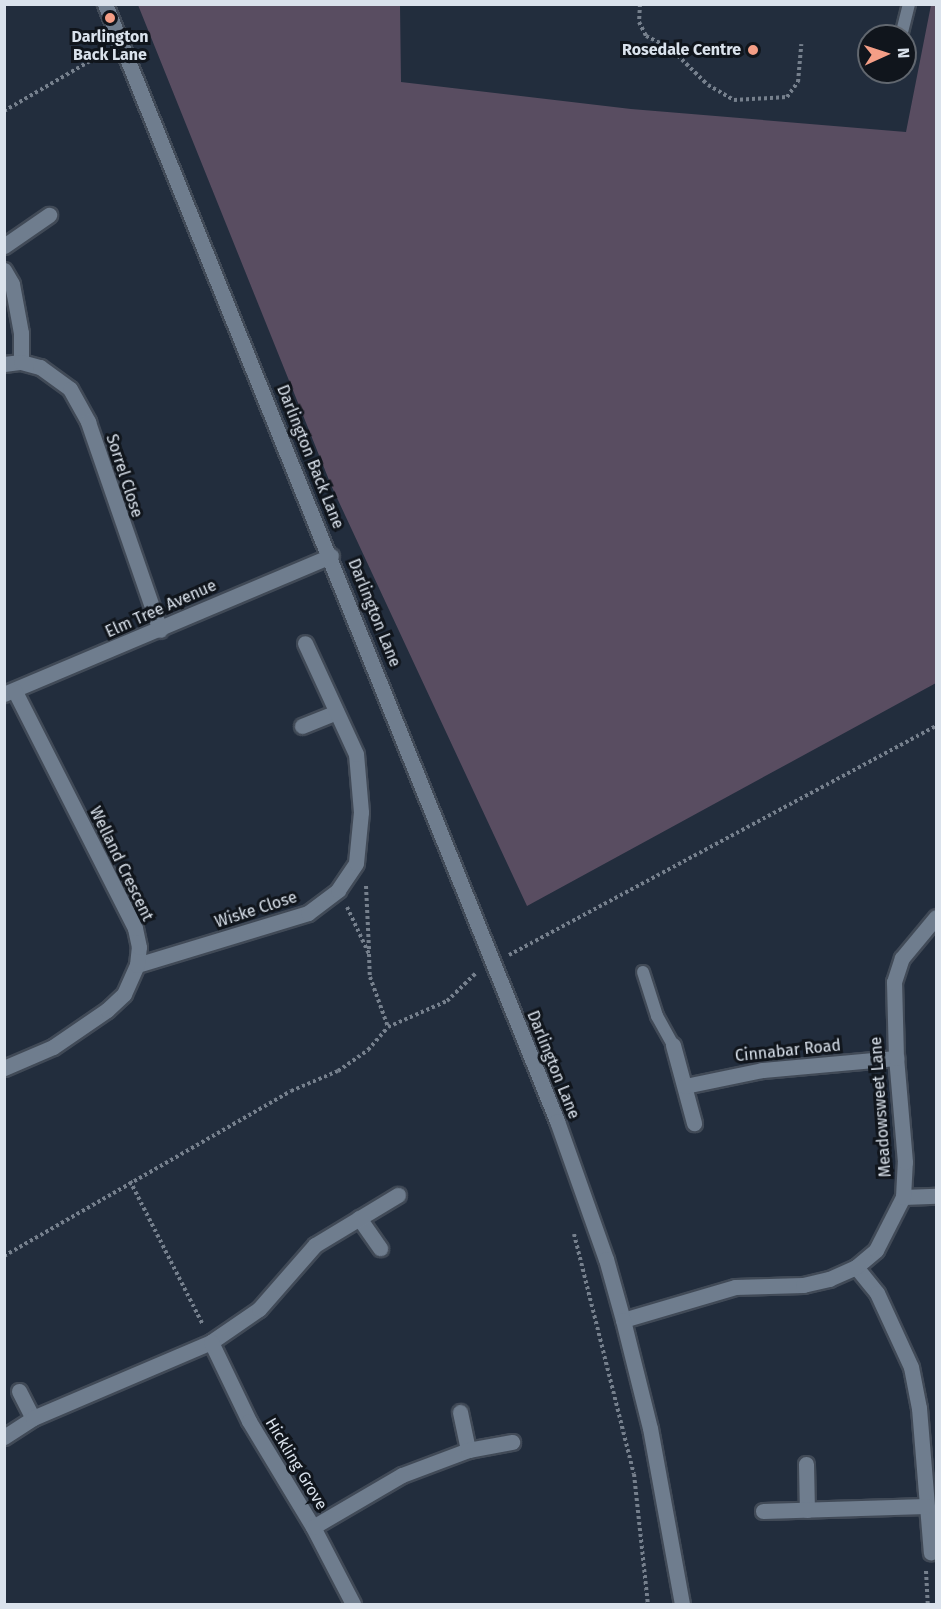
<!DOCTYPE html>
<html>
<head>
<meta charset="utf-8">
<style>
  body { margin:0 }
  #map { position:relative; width:941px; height:1609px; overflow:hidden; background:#222d3d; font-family:"Fira Sans",sans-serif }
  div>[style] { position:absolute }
  .green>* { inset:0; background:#594d61 }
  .path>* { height:4px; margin-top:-2px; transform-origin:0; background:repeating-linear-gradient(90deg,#76808d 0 3px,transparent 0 6px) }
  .roads { filter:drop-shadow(2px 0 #414a57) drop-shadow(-2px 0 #414a57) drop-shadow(0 2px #414a57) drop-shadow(0 -2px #414a57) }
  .service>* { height:12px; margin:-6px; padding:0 6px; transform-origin:6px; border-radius:6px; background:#6f7d8e }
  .minor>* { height:15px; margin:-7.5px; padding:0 7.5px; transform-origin:7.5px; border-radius:7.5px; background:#6f7d8e }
  .tertiary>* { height:15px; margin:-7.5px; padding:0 7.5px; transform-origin:7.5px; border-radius:7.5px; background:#6f7d8e }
  .dots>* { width:16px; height:16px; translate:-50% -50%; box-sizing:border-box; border:3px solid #10151c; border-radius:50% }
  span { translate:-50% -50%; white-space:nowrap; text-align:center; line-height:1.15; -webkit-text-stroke:6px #10151c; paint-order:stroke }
  .poi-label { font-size:16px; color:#dae2ec; font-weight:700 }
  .right { translate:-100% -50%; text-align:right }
  .street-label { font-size:16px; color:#dae2ec }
  .frame { position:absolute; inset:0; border:6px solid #dae2ec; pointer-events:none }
  .north { position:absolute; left:857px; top:24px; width:60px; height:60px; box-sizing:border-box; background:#10151c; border:2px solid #61676f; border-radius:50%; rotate:87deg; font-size:16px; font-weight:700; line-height:24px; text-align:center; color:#dae2ec }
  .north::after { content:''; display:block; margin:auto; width:21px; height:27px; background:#f49e86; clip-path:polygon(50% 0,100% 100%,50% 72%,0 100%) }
</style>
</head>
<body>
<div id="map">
  <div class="green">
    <div style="clip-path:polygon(138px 5px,400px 5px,401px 82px,631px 109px,906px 132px,931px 5px,936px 5px,936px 683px,527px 906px,331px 485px)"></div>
  </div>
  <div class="path">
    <div style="left:640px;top:4px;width:18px;rotate:93deg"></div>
    <div style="left:639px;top:22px;width:16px;rotate:63deg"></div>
    <div style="left:646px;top:36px;width:25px;rotate:26deg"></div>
    <div style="left:669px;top:47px;width:54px;rotate:44.3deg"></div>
    <div style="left:708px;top:85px;width:30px;rotate:30deg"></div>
    <div style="left:734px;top:100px;width:53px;rotate:-3.2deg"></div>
    <div style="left:787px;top:97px;width:19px;rotate:-54deg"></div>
    <div style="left:798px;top:82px;width:38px;rotate:-85deg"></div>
    <div style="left:4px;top:111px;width:105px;rotate:-30.2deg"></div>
    <div style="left:366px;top:886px;width:64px;rotate:87.3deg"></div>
    <div style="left:347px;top:907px;width:52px;rotate:64.9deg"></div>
    <div style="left:369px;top:954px;width:23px;rotate:88deg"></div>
    <div style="left:370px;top:977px;width:53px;rotate:70.2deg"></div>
    <div style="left:509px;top:955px;width:485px;rotate:-28.2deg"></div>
    <div style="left:130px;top:1181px;width:161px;rotate:63.1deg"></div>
    <div style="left:574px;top:1234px;width:247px;rotate:76deg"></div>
    <div style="left:634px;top:1474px;width:131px;rotate:83.9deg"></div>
    <div style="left:4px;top:1256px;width:331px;rotate:-29.9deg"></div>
    <div style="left:291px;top:1091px;width:51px;rotate:-23.1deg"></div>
    <div style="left:338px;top:1071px;width:37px;rotate:-35deg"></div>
    <div style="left:368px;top:1050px;width:30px;rotate:-49deg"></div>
    <div style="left:388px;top:1027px;width:64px;rotate:-23.8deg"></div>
    <div style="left:447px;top:1001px;width:40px;rotate:-44deg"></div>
    <div style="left:926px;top:1571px;width:33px;rotate:87deg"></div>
  </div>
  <div class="roads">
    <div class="service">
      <div style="left:901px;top:36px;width:33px;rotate:-76deg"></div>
      <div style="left:868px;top:44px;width:1px"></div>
      <div style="left:643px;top:972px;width:46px;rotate:72.3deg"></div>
      <div style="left:657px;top:1016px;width:33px;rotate:61deg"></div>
    </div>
    <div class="minor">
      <div style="left:4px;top:246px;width:55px;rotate:-34.6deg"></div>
      <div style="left:4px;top:270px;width:16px;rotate:60deg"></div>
      <div style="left:12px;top:284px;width:50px;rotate:79.6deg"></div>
      <div style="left:21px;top:333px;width:29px;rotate:90deg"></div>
      <div style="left:4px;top:364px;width:17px;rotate:-7deg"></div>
      <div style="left:21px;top:362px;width:20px;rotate:15deg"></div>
      <div style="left:40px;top:367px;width:37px;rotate:36deg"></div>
      <div style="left:70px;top:389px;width:38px;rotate:61deg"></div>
      <div style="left:88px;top:422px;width:220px;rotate:70.9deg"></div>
      <div style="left:4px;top:694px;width:355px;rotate:-22.9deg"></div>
      <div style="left:302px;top:726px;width:37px;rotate:-22deg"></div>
      <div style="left:137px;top:965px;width:179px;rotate:-16.9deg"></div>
      <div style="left:308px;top:913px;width:38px;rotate:-37deg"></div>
      <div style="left:338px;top:890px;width:32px;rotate:-56deg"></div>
      <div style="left:356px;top:863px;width:51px;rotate:-84.4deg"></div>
      <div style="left:361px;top:812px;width:58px;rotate:-94.9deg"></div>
      <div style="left:356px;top:754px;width:122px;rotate:-114.7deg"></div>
      <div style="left:673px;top:1045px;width:81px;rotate:74.9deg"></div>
      <div style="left:4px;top:1068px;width:53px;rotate:-23.2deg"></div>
      <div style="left:53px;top:1047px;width:65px;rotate:-34.4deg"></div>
      <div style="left:107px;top:1010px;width:23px;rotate:-43deg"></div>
      <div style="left:124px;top:994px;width:32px;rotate:-66deg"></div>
      <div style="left:137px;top:965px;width:18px;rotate:-84deg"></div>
      <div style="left:139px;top:947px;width:19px;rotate:-102deg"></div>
      <div style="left:135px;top:928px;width:266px;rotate:-116.9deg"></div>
      <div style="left:685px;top:1086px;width:79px;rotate:-11.7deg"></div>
      <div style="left:762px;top:1070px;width:135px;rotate:-5.1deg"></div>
      <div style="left:903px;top:1197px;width:33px;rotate:-2deg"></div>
      <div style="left:359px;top:1218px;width:37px;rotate:55deg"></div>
      <div style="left:856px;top:1267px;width:33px;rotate:51deg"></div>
      <div style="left:877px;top:1293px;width:81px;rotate:65.3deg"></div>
      <div style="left:911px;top:1367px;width:42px;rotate:79deg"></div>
      <div style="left:919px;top:1408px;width:145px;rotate:85.3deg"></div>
      <div style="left:623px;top:1320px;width:117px;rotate:-16.4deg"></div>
      <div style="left:735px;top:1287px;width:68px;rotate:-1.7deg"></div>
      <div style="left:803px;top:1285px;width:27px;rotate:-13deg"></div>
      <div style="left:829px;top:1279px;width:30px;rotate:-24deg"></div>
      <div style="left:856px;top:1267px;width:26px;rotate:-40deg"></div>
      <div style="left:876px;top:1250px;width:59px;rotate:-63deg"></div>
      <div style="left:903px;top:1197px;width:35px;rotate:-87deg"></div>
      <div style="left:905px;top:1162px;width:104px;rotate:-94.9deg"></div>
      <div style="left:896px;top:1058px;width:76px;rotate:-91.5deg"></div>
      <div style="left:894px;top:982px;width:25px;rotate:-72deg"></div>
      <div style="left:902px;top:958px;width:53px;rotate:-50.3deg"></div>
      <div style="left:211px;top:1342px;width:58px;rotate:-34.5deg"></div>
      <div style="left:259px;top:1309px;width:85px;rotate:-48.8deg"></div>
      <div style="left:315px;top:1245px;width:97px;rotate:-31.1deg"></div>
      <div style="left:19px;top:1391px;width:30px;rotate:63deg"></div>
      <div style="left:460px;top:1412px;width:39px;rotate:78deg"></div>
      <div style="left:4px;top:1437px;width:35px;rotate:-33deg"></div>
      <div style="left:33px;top:1418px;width:194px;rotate:-23.1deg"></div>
      <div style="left:211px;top:1342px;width:88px;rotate:64.3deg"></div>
      <div style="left:249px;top:1421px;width:124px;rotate:58.9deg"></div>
      <div style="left:313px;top:1527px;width:87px;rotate:62.5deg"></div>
      <div style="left:806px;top:1464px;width:46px;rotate:88.8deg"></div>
      <div style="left:763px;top:1511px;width:163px;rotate:-1.8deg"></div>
      <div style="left:313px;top:1527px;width:103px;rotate:-30.3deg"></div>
      <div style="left:402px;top:1475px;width:71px;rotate:-20.7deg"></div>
      <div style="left:468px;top:1450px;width:45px;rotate:-10.3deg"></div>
    </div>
    <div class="tertiary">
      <div style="left:105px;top:4px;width:1205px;rotate:67.97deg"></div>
      <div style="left:557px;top:1121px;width:146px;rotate:70.5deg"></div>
      <div style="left:606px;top:1259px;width:63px;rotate:74.4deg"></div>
      <div style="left:623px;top:1320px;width:111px;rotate:76deg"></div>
      <div style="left:650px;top:1428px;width:179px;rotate:79.7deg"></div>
    </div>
  </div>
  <div class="dots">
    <div style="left:110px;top:18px;background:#f49e86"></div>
    <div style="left:753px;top:50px;background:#f49e86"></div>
  </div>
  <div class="poi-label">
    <span style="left:110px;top:46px">Darlington<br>Back Lane</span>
    <span class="right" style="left:741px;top:50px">Rosedale Centre</span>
  </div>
  <div class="street-label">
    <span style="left:310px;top:457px;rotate:68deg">Darlington Back Lane</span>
    <span style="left:124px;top:476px;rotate:72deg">Sorrel Close</span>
    <span style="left:161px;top:609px;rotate:-24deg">Elm Tree Avenue</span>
    <span style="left:374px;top:613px;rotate:68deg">Darlington Lane</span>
    <span style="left:121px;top:864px;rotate:64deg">Welland Crescent</span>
    <span style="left:256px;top:910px;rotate:-18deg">Wiske Close</span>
    <span style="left:788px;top:1051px;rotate:-6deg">Cinnabar Road</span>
    <span style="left:553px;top:1065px;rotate:68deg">Darlington Lane</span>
    <span style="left:881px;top:1107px;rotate:-94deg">Meadowsweet Lane</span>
    <span style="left:296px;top:1464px;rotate:59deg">Hickling Grove</span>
  </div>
  <div class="frame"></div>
  <div class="north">N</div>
</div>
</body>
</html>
